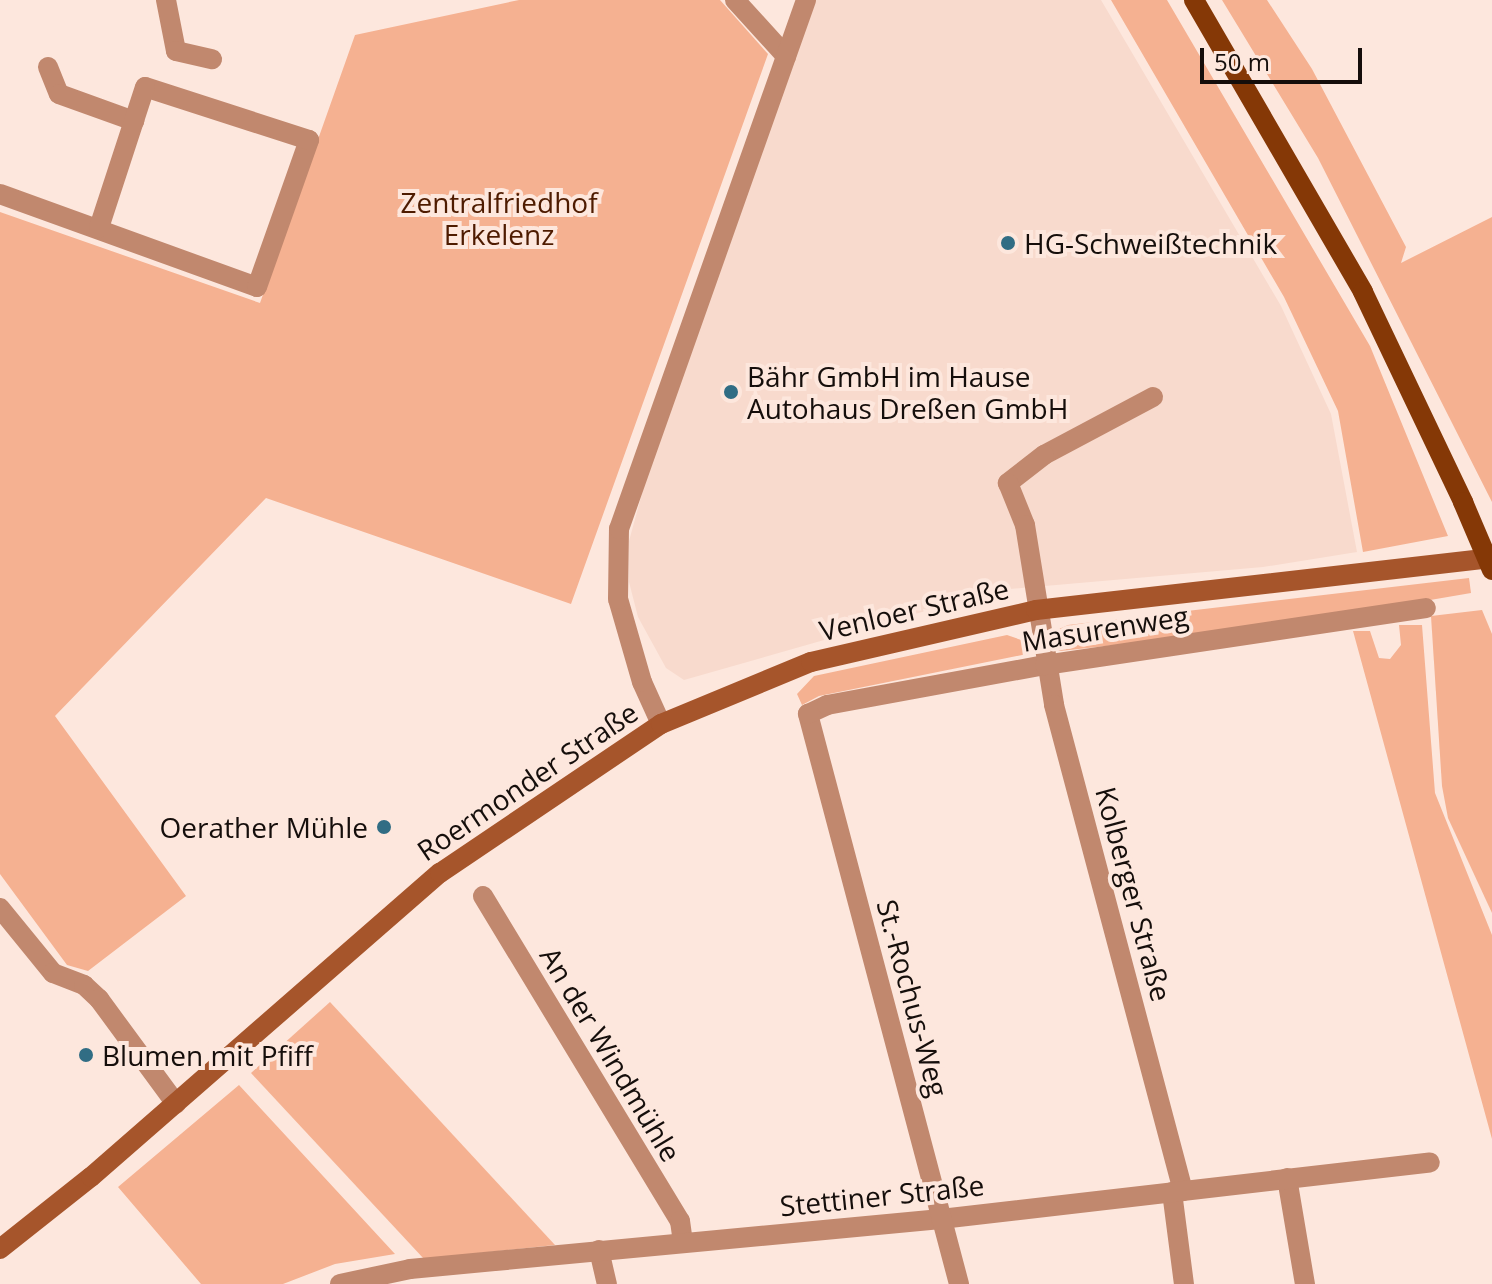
<!DOCTYPE html>
<html>
<head>
<meta charset="utf-8">
<style>
  body { margin:0 }
  #map { position:relative; width:1492px; height:1284px; overflow:hidden; background:#fde7dd; font-family:"Open Sans",sans-serif }
  div>[style] { position:absolute }
  .built>* { inset:0; background:#f8dacd }
  .green>* { inset:0; background:#f5b191 }
  .minor>* { height:20px; margin:-10px; padding:0 10px; transform-origin:10px; border-radius:10px; background:#c1886e }
  .secondary>* { height:20px; margin:-10px; padding:0 10px; transform-origin:10px; border-radius:10px; background:#a6552b }
  .primary>* { height:20px; margin:-10px; padding:0 10px; transform-origin:10px; border-radius:10px; background:#853806 }
  .primary-bridge>* { height:20px; margin:-10px; padding:0 10px; transform-origin:10px; border-radius:10px; background:#853806 }
  .dots>* { width:22px; height:22px; translate:-50% -50%; box-sizing:border-box; border:4px solid #fde7dd; border-radius:50% }
  span { translate:-50% -50%; white-space:nowrap; text-align:center; line-height:1.15; -webkit-text-stroke:8px #fde7dd; paint-order:stroke }
  .park-label { font-size:28px; color:#4e1b00 }
  .poi-label { font-size:28px; color:#150e0b }
  .left { translate:0 -50%; text-align:left }
  .right { translate:-100% -50%; text-align:right }
  .street-label { font-size:28px; color:#150e0b }
  .scale { position:absolute; left:1200px; top:48px; width:162px; height:36px; box-sizing:border-box; border:4px solid #150e0b; border-top:0; padding-left:10px; font-size:24px; line-height:28px; white-space:nowrap; color:#150e0b; -webkit-text-stroke:6px #fde7dd; paint-order:stroke }
</style>
</head>
<body>
<div id="map">
  <div class="built">
    <div style="clip-path:polygon(812px 0,1101px 0,1281px 306px,1331px 414px,1357px 552px,1263px 567px,999px 590px,684px 680px,666px 668px,638px 617px,629px 582px,629px 541px,654px 450px)"></div>
  </div>
  <div class="green">
    <div style="clip-path:polygon(519px 0,720px 0,768px 54px,571px 604px,266px 498px,55px 716px,186px 896px,88px 971px,67px 965px,0 874px,0 212px,260px 303px,355px 35px)"></div>
    <div style="clip-path:polygon(1111px 0,1167px 0,1370px 346px,1448px 536px,1363px 552px,1338px 411px,1284px 297px)"></div>
    <div style="clip-path:polygon(1222px 0,1267px 0,1312px 69px,1406px 247px,1401px 263px,1492px 217px,1492px 502px,1318px 158px)"></div>
    <div style="clip-path:polygon(1469px 578px,1471px 593px,1255px 630px,1060px 651px,1049px 646px,1048px 634px,1068px 625px)"></div>
    <div style="clip-path:polygon(1482px 610px,1492px 634px,1492px 913px,1448px 818px,1442px 786px,1431px 616px)"></div>
    <div style="clip-path:polygon(1399px 625px,1422px 625px,1435px 793px,1492px 935px,1492px 1139px,1353px 631px,1370px 631px,1379px 658px,1390px 659px,1401px 645px)"></div>
    <div style="clip-path:polygon(1007px 635px,1027px 642px,1027px 654px,819px 696px,802px 705px,797px 694px,814px 676px)"></div>
    <div style="clip-path:polygon(330px 1002px,555px 1245px,424px 1259px,251px 1073px)"></div>
    <div style="clip-path:polygon(239px 1085px,395px 1254px,335px 1264px,283px 1284px,201px 1284px,118px 1187px)"></div>
  </div>
  <div class="minor">
    <div style="left:166px;top:0;width:52px;rotate:78.9deg"></div>
    <div style="left:176px;top:51px;width:37px;rotate:13deg"></div>
    <div style="left:735px;top:0;width:76px;rotate:47.7deg"></div>
    <div style="left:48px;top:67px;width:29px;rotate:68deg"></div>
    <div style="left:59px;top:94px;width:80px;rotate:19.8deg"></div>
    <div style="left:0;top:194px;width:273px;rotate:19.9deg"></div>
    <div style="left:257px;top:287px;width:156px;rotate:-70.5deg"></div>
    <div style="left:309px;top:140px;width:172px;rotate:-162.1deg"></div>
    <div style="left:145px;top:87px;width:148px;rotate:108.1deg"></div>
    <div style="left:1153px;top:397px;width:123px;rotate:152deg"></div>
    <div style="left:1044px;top:455px;width:46px;rotate:142.1deg"></div>
    <div style="left:1008px;top:483px;width:45px;rotate:68deg"></div>
    <div style="left:1025px;top:525px;width:182px;rotate:80.8deg"></div>
    <div style="left:1054px;top:705px;width:503px;rotate:75.13deg"></div>
    <div style="left:661px;top:724px;width:46px;rotate:-114.3deg"></div>
    <div style="left:642px;top:682px;width:86px;rotate:-106.1deg"></div>
    <div style="left:618px;top:599px;width:70px;rotate:-89.2deg"></div>
    <div style="left:619px;top:529px;width:561px;rotate:-70.53deg"></div>
    <div style="left:483px;top:896px;width:380px;rotate:58.8deg"></div>
    <div style="left:680px;top:1221px;width:22px;rotate:82deg"></div>
    <div style="left:0;top:908px;width:84px;rotate:50.8deg"></div>
    <div style="left:53px;top:973px;width:33px;rotate:21deg"></div>
    <div style="left:84px;top:985px;width:21px;rotate:43deg"></div>
    <div style="left:99px;top:999px;width:130px;rotate:53.7deg"></div>
    <div style="left:1287px;top:1178px;width:108px;rotate:80.4deg"></div>
    <div style="left:1172px;top:1192px;width:93px;rotate:82.6deg"></div>
    <div style="left:599px;top:1250px;width:35px;rotate:77deg"></div>
    <div style="left:340px;top:1284px;width:72px;rotate:-12.1deg"></div>
    <div style="left:410px;top:1269px;width:533px;rotate:-5.38deg"></div>
    <div style="left:941px;top:1219px;width:492px;rotate:-6.6deg"></div>
    <div style="left:959px;top:1284px;width:590px;rotate:-104.84deg"></div>
    <div style="left:808px;top:714px;width:21px;rotate:-25deg"></div>
    <div style="left:827px;top:705px;width:222px;rotate:-10.4deg"></div>
    <div style="left:1045px;top:665px;width:385px;rotate:-8.5deg"></div>
  </div>
  <div class="secondary">
    <div style="left:0;top:1249px;width:116px;rotate:-38.4deg"></div>
    <div style="left:91px;top:1177px;width:463px;rotate:-41.1deg"></div>
    <div style="left:440px;top:873px;width:267px;rotate:-34deg"></div>
    <div style="left:661px;top:724px;width:162px;rotate:-22.5deg"></div>
    <div style="left:811px;top:662px;width:231px;rotate:-13deg"></div>
    <div style="left:1036px;top:610px;width:459px;rotate:-6.5deg"></div>
  </div>
  <div class="primary">
    <div style="left:1194px;top:0;width:337px;rotate:59.9deg"></div>
    <div style="left:1363px;top:292px;width:233px;rotate:64.5deg"></div>
  </div>
  <div class="primary-bridge">
    <div style="left:1463px;top:502px;width:74px;rotate:66.9deg"></div>
  </div>
  <div class="dots">
    <div style="left:1008px;top:243px;background:#316d84"></div>
    <div style="left:731px;top:392px;background:#316d84"></div>
    <div style="left:384px;top:827px;background:#316d84"></div>
    <div style="left:86px;top:1055px;background:#316d84"></div>
  </div>
  <div class="park-label">
    <span style="left:499px;top:218px">Zentralfriedhof<br>Erkelenz</span>
  </div>
  <div class="poi-label">
    <span class="left" style="left:1024px;top:243px">HG-Schweißtechnik</span>
    <span class="left" style="left:747px;top:392px">Bähr GmbH im Hause<br>Autohaus Dreßen GmbH</span>
    <span class="right" style="left:368px;top:827px">Oerather Mühle</span>
    <span class="left" style="left:102px;top:1055px">Blumen mit Pfiff</span>
  </div>
  <div class="street-label">
    <span style="left:914px;top:609px;rotate:-13deg">Venloer Straße</span>
    <span style="left:1105px;top:628px;rotate:-9deg">Masurenweg</span>
    <span style="left:527px;top:781px;rotate:-34deg">Roermonder Straße</span>
    <span style="left:1134px;top:894px;rotate:75deg">Kolberger Straße</span>
    <span style="left:913px;top:998px;rotate:75deg">St.-Rochus-Weg</span>
    <span style="left:611px;top:1054px;rotate:59deg">An der Windmühle</span>
    <span style="left:882px;top:1195px;rotate:-6deg">Stettiner Straße</span>
  </div>
  <div class="scale">50 m</div>
</div>
</body>
</html>
